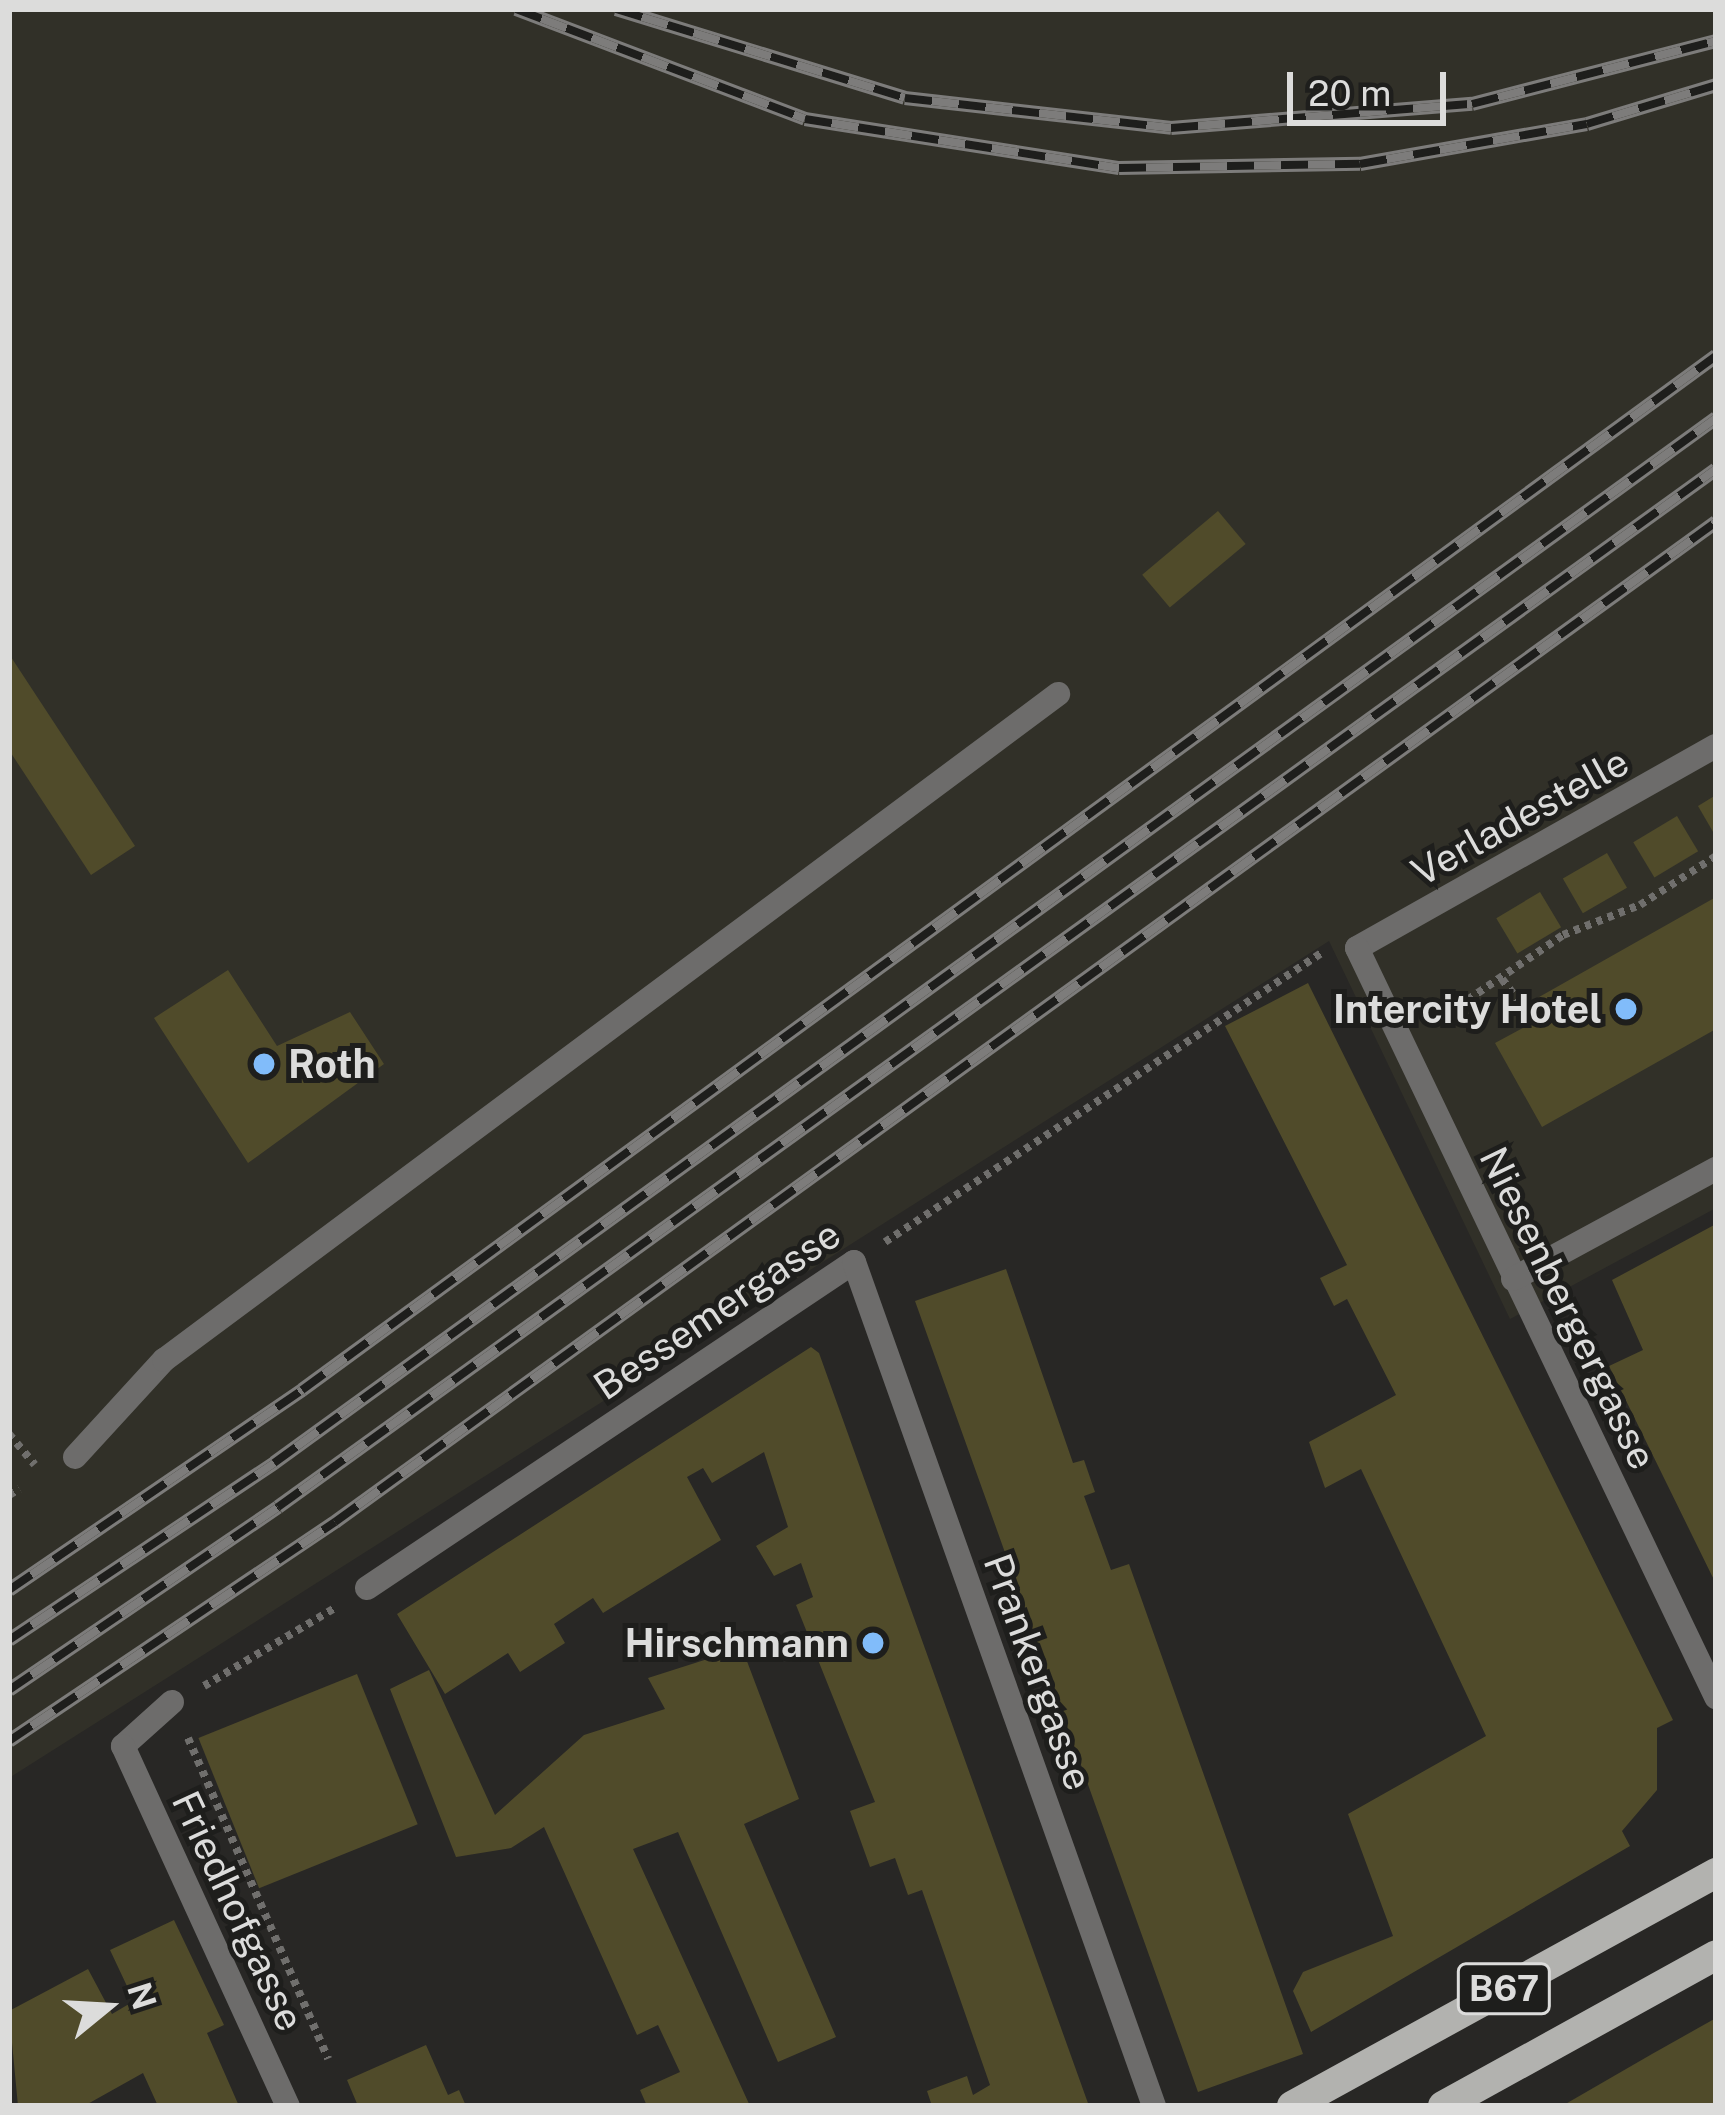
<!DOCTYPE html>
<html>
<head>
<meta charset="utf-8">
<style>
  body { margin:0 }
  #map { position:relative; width:1725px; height:2115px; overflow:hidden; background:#282725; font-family:"Public Sans",sans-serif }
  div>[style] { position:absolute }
  .built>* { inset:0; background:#313028 }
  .building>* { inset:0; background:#504b2a; transform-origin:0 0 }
  .path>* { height:8px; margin-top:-4px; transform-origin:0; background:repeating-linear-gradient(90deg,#706f6d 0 6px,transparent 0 12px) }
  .service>* { height:24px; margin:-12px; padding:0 12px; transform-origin:12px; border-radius:12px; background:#6d6c6b }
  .minor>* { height:24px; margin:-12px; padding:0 12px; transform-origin:12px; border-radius:12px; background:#6d6c6b }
  .primary>* { height:30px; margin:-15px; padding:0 15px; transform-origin:15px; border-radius:15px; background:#b2b2af }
  .rail>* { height:14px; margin-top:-7px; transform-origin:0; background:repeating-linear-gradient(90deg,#1e1e1c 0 27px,#7d7c7b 0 54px); box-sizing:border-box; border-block:3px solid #7d7c7b }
  .dots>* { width:33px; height:33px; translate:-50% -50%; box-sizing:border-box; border:6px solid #1e1e1c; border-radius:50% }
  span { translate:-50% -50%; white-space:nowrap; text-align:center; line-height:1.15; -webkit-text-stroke:10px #1e1e1c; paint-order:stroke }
  .shield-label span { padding:3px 9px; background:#1e1e1c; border:3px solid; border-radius:9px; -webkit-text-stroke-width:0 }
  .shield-label { font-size:36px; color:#dcdcdb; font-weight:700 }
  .street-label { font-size:39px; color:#dcdcdb }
  .poi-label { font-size:39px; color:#dcdcdb; font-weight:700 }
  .right { translate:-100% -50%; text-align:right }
  .left { translate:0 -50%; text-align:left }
  .frame { position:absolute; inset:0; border:12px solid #dcdcdb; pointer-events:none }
  .north { position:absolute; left:48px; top:1947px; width:120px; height:120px; -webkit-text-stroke:9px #1e1e1c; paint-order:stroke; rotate:72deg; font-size:33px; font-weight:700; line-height:48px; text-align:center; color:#dcdcdb }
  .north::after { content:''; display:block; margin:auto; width:42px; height:54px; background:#dcdcdb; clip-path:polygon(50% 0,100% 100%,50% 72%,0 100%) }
  .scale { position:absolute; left:1287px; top:72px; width:159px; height:54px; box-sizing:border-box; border:6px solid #dcdcdb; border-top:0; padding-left:15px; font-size:36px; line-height:42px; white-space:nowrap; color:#dcdcdb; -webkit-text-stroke:9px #1e1e1c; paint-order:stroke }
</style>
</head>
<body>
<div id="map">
  <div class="built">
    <div style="clip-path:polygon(9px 9px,1716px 9px,1716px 1208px,1510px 1319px,1329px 941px,9px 1778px)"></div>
  </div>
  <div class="building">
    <div style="left:1218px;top:511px;width:43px;height:99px;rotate:50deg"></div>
    <div style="clip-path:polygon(9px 654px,135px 846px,91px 875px,9px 750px)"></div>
    <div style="clip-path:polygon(1716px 795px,1716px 837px,1698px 806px)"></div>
    <div style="left:1677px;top:816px;width:41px;height:51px;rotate:59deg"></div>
    <div style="left:1607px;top:853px;width:40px;height:51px;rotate:60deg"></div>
    <div style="left:1540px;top:892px;width:41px;height:51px;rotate:59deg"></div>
    <div style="clip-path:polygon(1716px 897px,1716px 1029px,1542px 1127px,1495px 1043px,1541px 1018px,1532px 1001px)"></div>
    <div style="clip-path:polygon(228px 970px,277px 1046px,350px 1012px,384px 1064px,248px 1163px,154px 1018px)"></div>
    <div style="clip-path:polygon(1308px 983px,1673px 1720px,1657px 1728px,1657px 1790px,1622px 1831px,1630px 1846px,1311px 2032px,1293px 1991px,1303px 1972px,1393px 1936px,1348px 1814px,1486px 1736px,1361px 1469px,1325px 1488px,1309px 1442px,1396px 1395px,1347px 1299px,1334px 1306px,1320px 1278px,1347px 1265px,1225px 1026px)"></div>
    <div style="clip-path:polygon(1716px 1224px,1716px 1584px,1609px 1366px,1643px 1350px,1612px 1280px)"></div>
    <div style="clip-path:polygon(1006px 1269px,1073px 1463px,1084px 1460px,1095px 1492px,1084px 1496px,1111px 1570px,1129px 1564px,1303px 2054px,1198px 2092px,915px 1301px)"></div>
    <div style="clip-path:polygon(811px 1347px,819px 1353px,1089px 2106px,932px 2106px,927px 2091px,967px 2076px,973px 2095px,990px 2085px,922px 1890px,908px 1895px,895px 1858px,870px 1867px,850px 1811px,875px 1802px,796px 1605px,813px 1597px,801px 1563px,774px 1576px,756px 1546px,788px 1527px,764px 1452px,712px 1483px,703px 1468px,687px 1477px,721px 1540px,603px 1613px,593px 1598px,554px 1624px,565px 1643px,520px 1672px,508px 1653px,445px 1694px,397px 1614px)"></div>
    <div style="clip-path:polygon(742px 1648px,799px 1799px,744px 1824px,836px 2037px,778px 2062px,678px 1832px,633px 1849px,750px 2106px,647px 2106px,640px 2090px,680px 2072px,658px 2025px,637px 2035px,544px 1827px,511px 1848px,456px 1857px,390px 1689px,429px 1670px,495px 1815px,584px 1735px,665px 1709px,648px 1678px)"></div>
    <div style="left:357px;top:1674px;width:162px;height:171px;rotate:68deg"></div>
    <div style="clip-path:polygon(174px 1920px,224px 2025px,207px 2033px,239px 2106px,158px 2106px,143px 2073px,84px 2106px,18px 2106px,9px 2011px,88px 1969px,112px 2014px,134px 2001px,110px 1950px)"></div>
    <div style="clip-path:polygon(1716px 2018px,1716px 2106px,1562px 2106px,1652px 2054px)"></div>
    <div style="clip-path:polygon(426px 2045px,448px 2095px,459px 2090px,466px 2106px,358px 2106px,347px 2080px)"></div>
  </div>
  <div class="path">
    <div style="left:1502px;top:979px;width:54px;rotate:53.3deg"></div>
    <div style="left:1438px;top:1020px;width:151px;rotate:-34.2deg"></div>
    <div style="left:1563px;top:935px;width:83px;rotate:-21.3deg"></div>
    <div style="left:1640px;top:905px;width:90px;rotate:-32.8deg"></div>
    <div style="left:885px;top:1242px;width:525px;rotate:-33.51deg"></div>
    <div style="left:9px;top:1434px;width:40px;rotate:50deg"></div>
    <div style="left:9px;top:1495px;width:12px;rotate:-31deg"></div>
    <div style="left:204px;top:1686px;width:152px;rotate:-30.8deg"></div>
    <div style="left:188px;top:1738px;width:350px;rotate:66.4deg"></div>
  </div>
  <div class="service">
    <div style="left:1357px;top:948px;width:412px;rotate:-29.4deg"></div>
    <div style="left:75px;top:1457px;width:132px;rotate:-47.5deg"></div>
    <div style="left:164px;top:1360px;width:1115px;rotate:-36.68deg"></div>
  </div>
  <div class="minor">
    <div style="left:1357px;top:948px;width:831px;rotate:64.39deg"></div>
    <div style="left:1513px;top:1279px;width:231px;rotate:-28.5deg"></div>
    <div style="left:367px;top:1588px;width:586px;rotate:-33.8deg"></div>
    <div style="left:854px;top:1262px;width:896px;rotate:70.43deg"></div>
    <div style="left:172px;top:1702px;width:66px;rotate:138.1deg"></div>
    <div style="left:123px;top:1746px;width:396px;rotate:65.4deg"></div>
  </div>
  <div class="primary">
    <div style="left:1292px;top:2106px;width:484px;rotate:-28.8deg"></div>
    <div style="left:1443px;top:2106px;width:312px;rotate:-28.9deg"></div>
  </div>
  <div class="rail">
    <div style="left:516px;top:9px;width:309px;rotate:20.8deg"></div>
    <div style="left:805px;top:119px;width:318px;rotate:8.9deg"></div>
    <div style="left:1119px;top:168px;width:241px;rotate:-1deg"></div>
    <div style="left:1360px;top:164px;width:230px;rotate:-10deg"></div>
    <div style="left:1587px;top:124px;width:135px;rotate:-16.8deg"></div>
    <div style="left:616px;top:9px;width:302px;rotate:17.1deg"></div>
    <div style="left:905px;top:98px;width:268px;rotate:6.4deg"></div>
    <div style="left:1171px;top:128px;width:302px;rotate:-4.6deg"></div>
    <div style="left:1472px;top:104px;width:252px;rotate:-14.5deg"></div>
    <div style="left:9px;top:1590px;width:355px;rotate:-34.3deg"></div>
    <div style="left:302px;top:1390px;width:1752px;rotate:-36.18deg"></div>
    <div style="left:9px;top:1640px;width:319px;rotate:-33.7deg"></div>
    <div style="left:274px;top:1463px;width:1781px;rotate:-35.93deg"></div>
    <div style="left:9px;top:1690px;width:325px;rotate:-34.2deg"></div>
    <div style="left:278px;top:1507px;width:1773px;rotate:-35.82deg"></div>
    <div style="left:9px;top:1741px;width:393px;rotate:-33.9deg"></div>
    <div style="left:335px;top:1522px;width:1705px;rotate:-35.91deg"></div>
  </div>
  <div class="dots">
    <div style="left:1626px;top:1009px;background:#81bcfa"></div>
    <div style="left:264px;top:1064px;background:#81bcfa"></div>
    <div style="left:873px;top:1643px;background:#81bcfa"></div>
  </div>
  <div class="shield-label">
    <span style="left:1504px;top:1989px">B67</span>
  </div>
  <div class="street-label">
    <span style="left:1520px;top:817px;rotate:-29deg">Verladestelle</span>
    <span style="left:1568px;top:1308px;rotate:64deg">Niesenbergergasse</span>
    <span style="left:717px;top:1310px;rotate:-34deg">Bessemergasse</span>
    <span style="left:1038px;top:1672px;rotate:70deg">Prankergasse</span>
    <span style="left:238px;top:1911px;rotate:65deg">Friedhofgasse</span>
  </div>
  <div class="poi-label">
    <span class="right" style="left:1602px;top:1009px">Intercity Hotel</span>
    <span class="left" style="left:288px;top:1064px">Roth</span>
    <span class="right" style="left:849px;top:1643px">Hirschmann</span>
  </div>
  <div class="frame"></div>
  <div class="north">N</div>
  <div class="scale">20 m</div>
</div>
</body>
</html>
